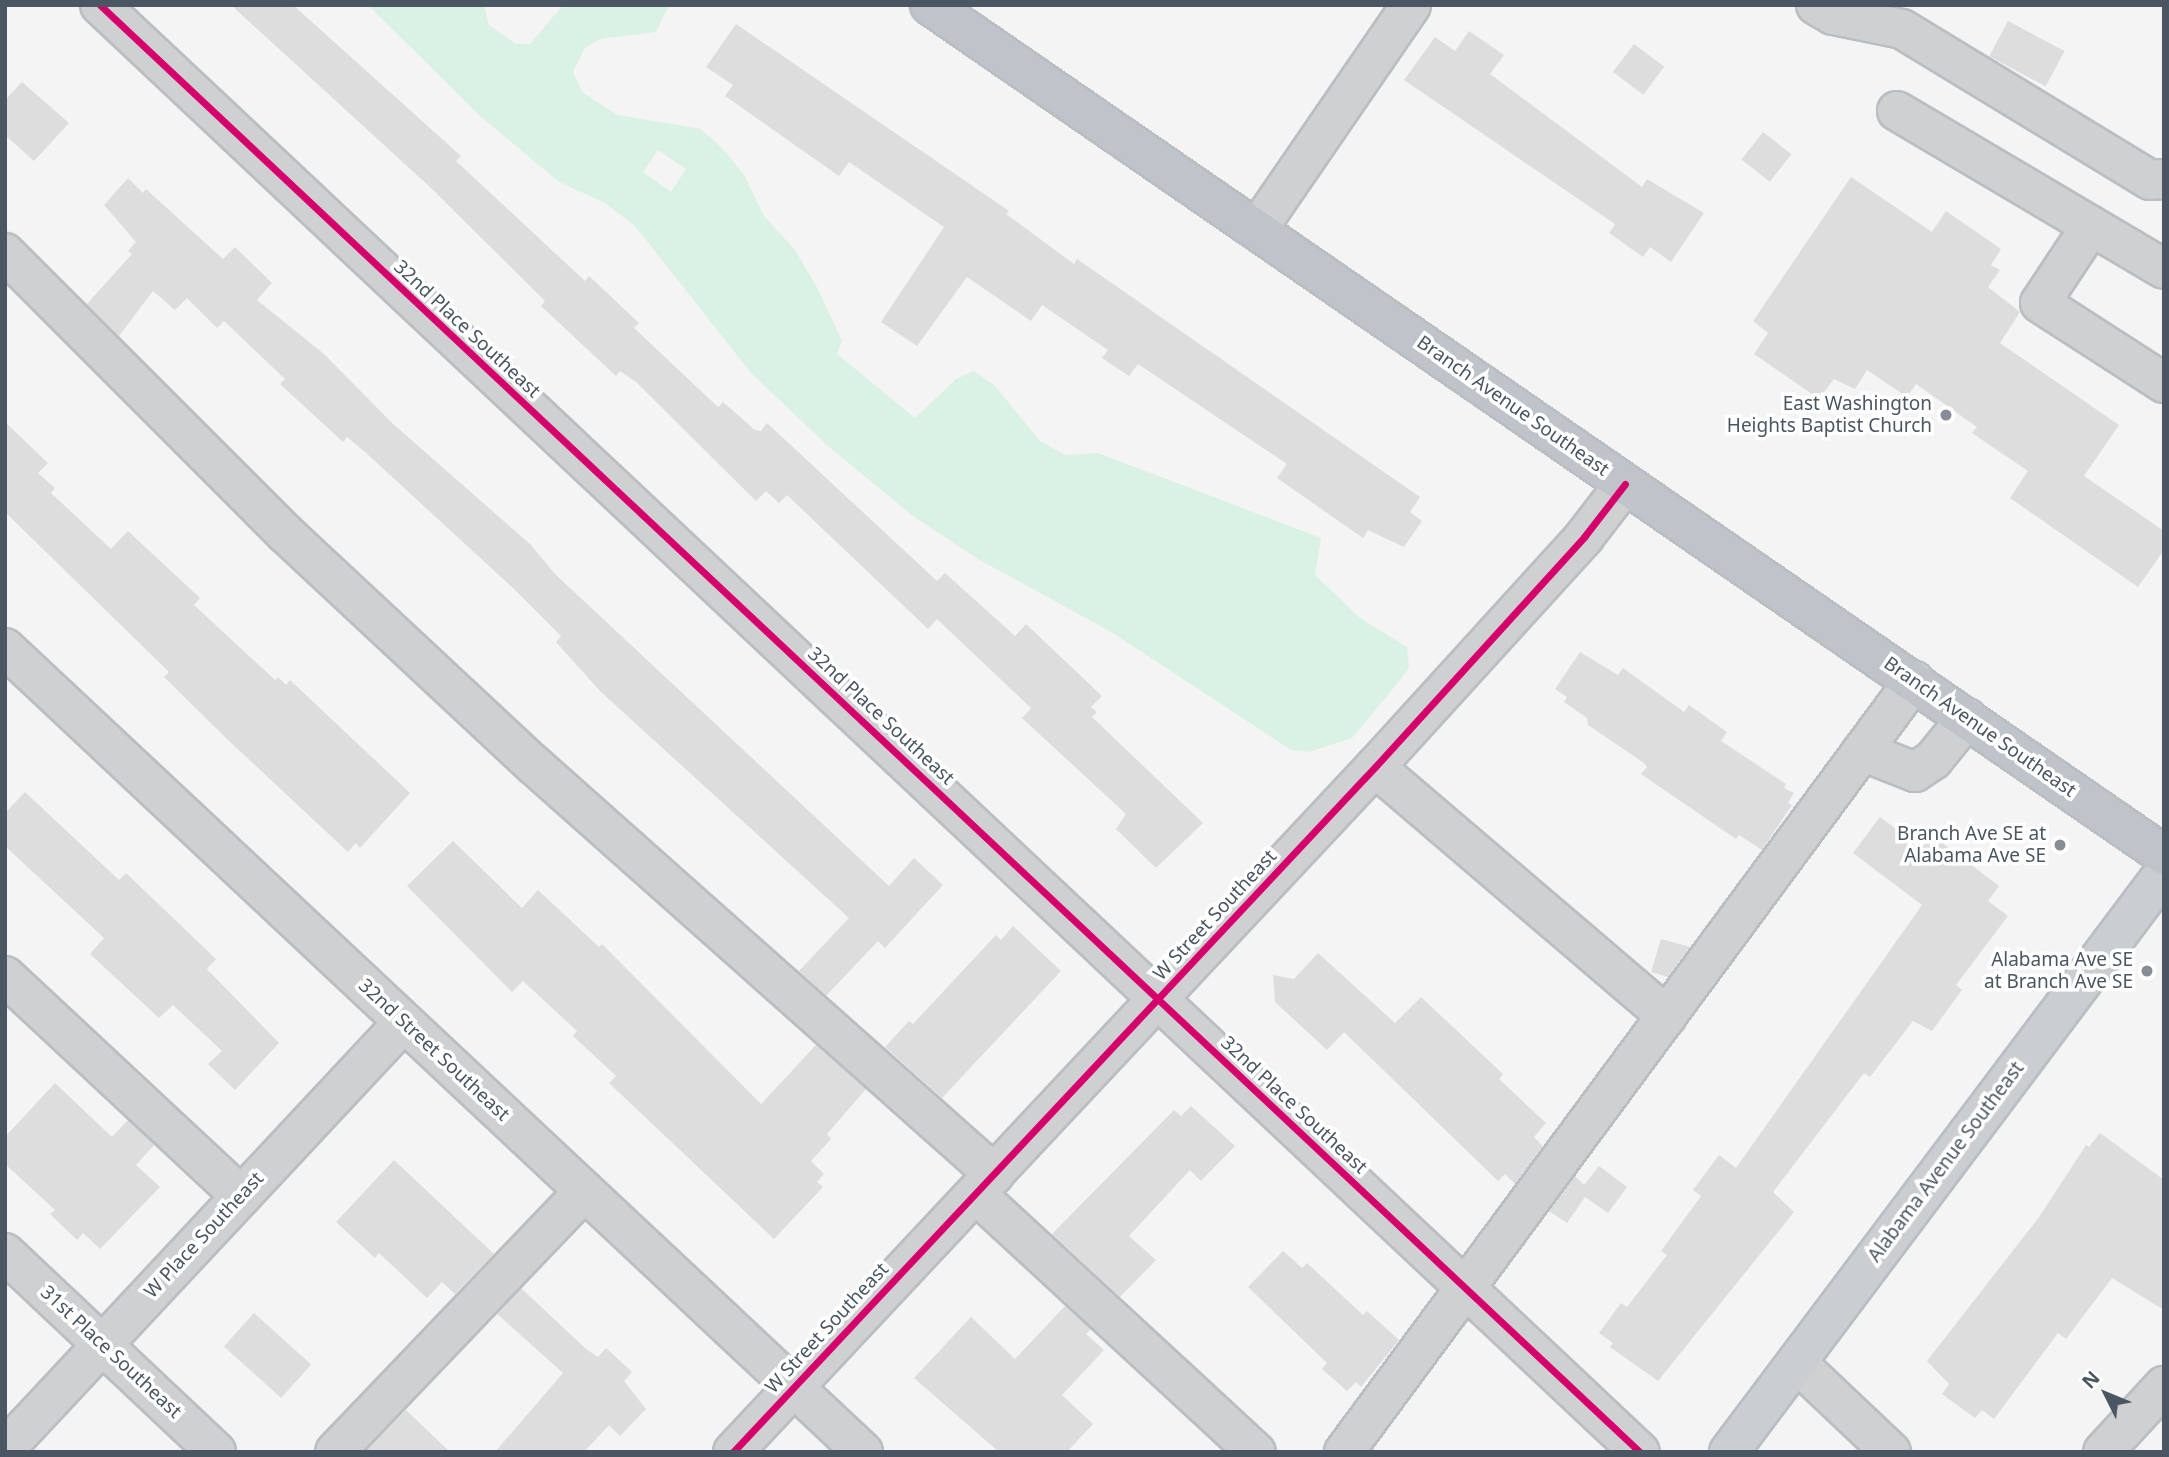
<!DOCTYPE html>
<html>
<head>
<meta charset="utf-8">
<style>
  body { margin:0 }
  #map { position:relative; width:2169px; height:1457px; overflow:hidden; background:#f4f4f4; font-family:"Noto Sans",sans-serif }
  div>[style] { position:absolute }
  .green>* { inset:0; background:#d9f2e3 }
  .building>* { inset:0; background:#ddddde; transform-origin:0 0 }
  .roads { filter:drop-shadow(2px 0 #b9bec3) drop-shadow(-2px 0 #b9bec3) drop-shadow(0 2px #b9bec3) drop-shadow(0 -2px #b9bec3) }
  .minor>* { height:38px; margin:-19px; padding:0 19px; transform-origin:19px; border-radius:19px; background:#ced0d2 }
  .major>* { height:38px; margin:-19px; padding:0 19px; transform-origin:19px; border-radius:19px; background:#caced1 }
  .highway>* { height:38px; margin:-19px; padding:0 19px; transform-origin:19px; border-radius:19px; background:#bec4c9 }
  .cycleway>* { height:7px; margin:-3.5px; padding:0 3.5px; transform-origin:3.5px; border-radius:3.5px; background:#d6006c }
  .dots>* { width:19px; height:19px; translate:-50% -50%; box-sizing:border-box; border:4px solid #fff; border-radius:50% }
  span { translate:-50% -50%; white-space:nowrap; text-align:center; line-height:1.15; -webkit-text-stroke:7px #fff; paint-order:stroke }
  .street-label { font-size:19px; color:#4a5661 }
  .poi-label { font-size:19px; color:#4a5661 }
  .right { translate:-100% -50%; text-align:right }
  .frame { position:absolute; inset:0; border:7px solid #4a5661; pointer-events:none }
  .north { position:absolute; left:2071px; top:1359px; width:70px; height:70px; -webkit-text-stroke:5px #fff; paint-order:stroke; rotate:313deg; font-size:19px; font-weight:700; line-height:28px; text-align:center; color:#4a5661 }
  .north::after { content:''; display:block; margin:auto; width:24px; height:32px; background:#4a5661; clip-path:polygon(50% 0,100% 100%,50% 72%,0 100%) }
</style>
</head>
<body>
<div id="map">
  <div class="green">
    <div style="clip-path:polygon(evenodd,368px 5px,484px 5px,489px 25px,516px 44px,530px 44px,563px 5px,669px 5px,656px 32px,600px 39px,585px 48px,573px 72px,582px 92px,617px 115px,701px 129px,725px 151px,744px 175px,764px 216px,795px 250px,818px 289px,842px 341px,837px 354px,915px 418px,956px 379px,974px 371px,995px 386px,1040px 441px,1065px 455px,1098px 453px,1321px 538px,1315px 575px,1360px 618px,1407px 647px,1409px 668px,1401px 679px,1352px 738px,1309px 752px,1291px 750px,1113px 633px,978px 559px,913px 516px,829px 447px,751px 373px,635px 226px,605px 203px,559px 182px,479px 115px,368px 5px,658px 150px,686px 169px,671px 192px,643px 172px,658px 150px)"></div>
  </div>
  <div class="building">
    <div style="clip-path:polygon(231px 5px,293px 5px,461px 156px,456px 161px,585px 281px,589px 276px,639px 323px,634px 328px,718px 407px,723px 402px,755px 430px,761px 431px,767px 423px,937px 581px,945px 573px,1015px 636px,1026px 624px,1102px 696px,1091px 707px,1097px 712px,1092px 717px,1203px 823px,1156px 868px,1116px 829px,1126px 814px,1022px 718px,1031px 708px,937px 619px,928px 629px,787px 495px,779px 503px,766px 491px,756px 501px,636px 382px,620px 371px,616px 376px,541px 306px,545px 301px,431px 188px)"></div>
    <div style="left:2008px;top:21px;width:64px;height:40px;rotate:28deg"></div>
    <div style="clip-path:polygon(736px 24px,1009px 211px,1006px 214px,1074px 264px,1077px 259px,1420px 497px,1410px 512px,1422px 521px,1404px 547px,1368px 530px,1363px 538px,1277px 478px,1287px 464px,1138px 364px,1129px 376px,1102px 358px,1108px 350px,1042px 305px,1031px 321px,967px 277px,917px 346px,881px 322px,944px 227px,849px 162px,839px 176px,725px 96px,733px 85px,706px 67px)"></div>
    <div style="clip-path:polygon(1469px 31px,1504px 55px,1490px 74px,1642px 187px,1647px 179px,1704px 213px,1671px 262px,1650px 247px,1643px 257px,1609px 233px,1615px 224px,1404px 80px,1435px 37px,1455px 51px)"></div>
    <div style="left:1634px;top:44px;width:38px;height:35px;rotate:37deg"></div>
    <div style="clip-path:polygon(22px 82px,69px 123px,34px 161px,5px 135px,5px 100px)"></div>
    <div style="left:1763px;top:132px;width:36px;height:35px;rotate:38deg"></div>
    <div style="clip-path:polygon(1851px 177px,1932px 232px,1946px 211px,2001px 249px,1991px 265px,2000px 270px,1988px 287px,2020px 312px,2000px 343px,2119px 425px,2084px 476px,2164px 531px,2164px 550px,2138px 587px,2010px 498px,2028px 471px,1972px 433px,1977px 427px,1916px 384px,1907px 397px,1867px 370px,1855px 389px,1834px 379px,1819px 399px,1754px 354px,1768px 333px,1753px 321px)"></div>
    <div style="clip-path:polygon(128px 178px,143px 193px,146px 189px,223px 259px,235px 247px,272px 283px,257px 300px,324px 354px,392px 423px,531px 545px,555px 574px,889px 886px,914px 858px,943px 885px,885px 948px,878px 941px,826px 996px,799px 971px,849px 918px,601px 692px,556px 642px,561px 636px,514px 589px,365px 452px,347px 437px,343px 442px,280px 384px,285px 379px,224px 321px,217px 328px,187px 298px,175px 310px,153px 291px,119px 336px,87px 304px,132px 254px,128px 251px,136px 242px,104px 205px)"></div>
    <div style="clip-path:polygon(5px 422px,48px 463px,38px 473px,55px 488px,51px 493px,111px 549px,128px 531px,200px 598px,194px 605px,275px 680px,278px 677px,286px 685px,290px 680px,410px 793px,360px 848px,356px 843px,348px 852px,227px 739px,164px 677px,169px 672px,5px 512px)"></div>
    <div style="clip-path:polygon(1580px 652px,1618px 675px,1623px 668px,1684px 712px,1689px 705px,1727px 732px,1721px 741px,1786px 784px,1784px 788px,1794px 793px,1788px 803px,1792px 805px,1762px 850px,1739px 835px,1736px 839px,1641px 774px,1647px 767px,1644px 763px,1588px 725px,1587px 718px,1564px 702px,1567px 697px,1555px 689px)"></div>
    <div style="clip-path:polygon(25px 792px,119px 880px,126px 873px,216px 959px,207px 969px,279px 1043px,235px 1090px,208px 1064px,222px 1051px,173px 1005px,159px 1018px,90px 954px,104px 938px,5px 846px,5px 813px)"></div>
    <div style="clip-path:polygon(1880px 817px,1921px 848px,1932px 835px,1999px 886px,1988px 901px,2008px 916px,1956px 985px,1962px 990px,1932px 1031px,1913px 1021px,1870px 1077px,1864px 1073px,1773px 1192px,1794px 1212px,1658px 1381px,1610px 1347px,1613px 1343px,1599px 1333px,1621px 1303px,1627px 1307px,1667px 1255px,1661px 1251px,1701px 1196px,1693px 1190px,1719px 1155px,1736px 1168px,1922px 905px,1853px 853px)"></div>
    <div style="clip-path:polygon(453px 841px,522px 908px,538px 890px,599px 947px,602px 944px,761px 1104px,816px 1045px,866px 1089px,827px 1134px,831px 1139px,811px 1161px,824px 1174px,817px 1182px,823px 1187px,774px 1239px,609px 1083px,616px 1076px,573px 1036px,577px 1031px,523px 981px,512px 992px,407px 886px)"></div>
    <div style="clip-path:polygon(1013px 926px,1061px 971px,942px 1098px,885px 1047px,909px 1021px,913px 1024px,996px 935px,1001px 940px)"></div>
    <div style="clip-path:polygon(1661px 939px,1690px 947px,1668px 977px,1651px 972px)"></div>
    <div style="clip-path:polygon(1318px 953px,1395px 1023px,1421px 997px,1503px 1074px,1499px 1079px,1546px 1123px,1534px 1137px,1543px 1146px,1515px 1184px,1505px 1174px,1498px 1181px,1344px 1032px,1327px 1050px,1275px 1002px,1273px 975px,1294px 979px)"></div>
    <div style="clip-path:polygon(55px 1083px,112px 1137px,128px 1120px,154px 1145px,136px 1165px,160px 1187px,100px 1249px,83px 1233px,77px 1240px,50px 1214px,55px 1210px,5px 1164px,5px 1137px)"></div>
    <div style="clip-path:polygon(1191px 1106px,1235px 1146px,1201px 1181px,1190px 1170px,1129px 1236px,1156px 1260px,1120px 1297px,1052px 1234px,1174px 1110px,1181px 1116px)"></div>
    <div style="clip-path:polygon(2100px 1133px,2164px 1180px,2164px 1310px,2112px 1278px,2066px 1339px,2058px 1333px,1994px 1419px,1982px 1410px,1975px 1418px,1942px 1394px,1949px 1384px,1927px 1361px,2039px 1217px,2086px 1145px,2089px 1147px)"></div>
    <div style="clip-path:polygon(394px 1160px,494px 1254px,455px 1294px,442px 1282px,427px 1298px,379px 1253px,375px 1258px,336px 1222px)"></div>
    <div style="clip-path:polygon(1599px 1166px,1627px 1187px,1608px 1213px,1585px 1197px,1567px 1223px,1549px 1211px,1575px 1176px,1584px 1185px)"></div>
    <div style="clip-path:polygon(1283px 1251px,1302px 1268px,1307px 1263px,1363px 1315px,1367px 1311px,1399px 1340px,1361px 1387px,1356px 1382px,1347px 1391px,1322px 1369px,1327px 1363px,1248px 1287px)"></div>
    <div style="clip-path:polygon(521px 1288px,586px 1349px,598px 1357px,606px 1348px,632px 1372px,624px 1381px,646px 1409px,620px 1436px,609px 1425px,584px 1452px,495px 1452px,563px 1373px,497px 1314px)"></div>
    <div style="clip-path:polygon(1065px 1306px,1091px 1329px,1086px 1334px,1104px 1350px,1062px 1395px,1093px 1424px,1067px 1452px,999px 1452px,914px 1378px,971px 1317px,1015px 1359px)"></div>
    <div style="left:254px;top:1313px;width:77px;height:45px;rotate:42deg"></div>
    <div style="clip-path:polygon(406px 1410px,450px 1452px,365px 1452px)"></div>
  </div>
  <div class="roads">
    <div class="minor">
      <div style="left:100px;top:5px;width:2113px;rotate:43.22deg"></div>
      <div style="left:1816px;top:5px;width:20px;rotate:30deg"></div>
      <div style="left:1833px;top:15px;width:70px;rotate:11.5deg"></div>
      <div style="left:1902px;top:29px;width:290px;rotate:31.3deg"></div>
      <div style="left:2150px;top:180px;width:14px;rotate:-4deg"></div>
      <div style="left:1897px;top:111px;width:310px;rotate:30.6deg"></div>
      <div style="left:2091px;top:226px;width:92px;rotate:123.5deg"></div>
      <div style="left:2040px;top:303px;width:148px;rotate:32.8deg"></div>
      <div style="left:1258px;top:228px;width:270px;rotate:-55.5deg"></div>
      <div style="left:5px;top:253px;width:396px;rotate:45deg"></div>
      <div style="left:285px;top:533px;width:340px;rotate:43deg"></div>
      <div style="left:534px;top:765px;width:616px;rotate:41.64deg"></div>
      <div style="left:5px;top:648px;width:1176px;rotate:43.14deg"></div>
      <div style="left:1862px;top:751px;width:57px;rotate:21.6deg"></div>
      <div style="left:1915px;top:772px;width:22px;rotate:-34deg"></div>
      <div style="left:1933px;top:760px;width:54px;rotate:-51deg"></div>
      <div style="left:1375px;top:767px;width:384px;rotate:40.5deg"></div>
      <div style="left:5px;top:976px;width:323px;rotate:43deg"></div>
      <div style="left:976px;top:1194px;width:381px;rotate:42.7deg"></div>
      <div style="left:5px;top:1253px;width:290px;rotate:43.3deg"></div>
      <div style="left:1797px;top:1363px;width:129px;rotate:43.4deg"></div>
      <div style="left:5px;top:1449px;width:584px;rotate:-46.94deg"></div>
      <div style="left:335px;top:1452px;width:361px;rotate:-46.3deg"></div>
      <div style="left:733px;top:1452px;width:939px;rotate:-46.86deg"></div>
      <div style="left:1375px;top:767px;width:311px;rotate:-47.7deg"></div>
      <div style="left:1584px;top:537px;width:67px;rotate:-52.3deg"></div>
      <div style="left:1344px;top:1452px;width:959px;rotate:-53.52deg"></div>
      <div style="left:2103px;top:1452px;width:90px;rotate:-47.3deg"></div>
    </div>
    <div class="major">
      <div style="left:1729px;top:1452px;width:724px;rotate:-53.08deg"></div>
    </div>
    <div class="highway">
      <div style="left:930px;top:5px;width:1498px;rotate:34.56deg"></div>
    </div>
  </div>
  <div class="cycleway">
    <div style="left:100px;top:5px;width:2113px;rotate:43.22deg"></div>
    <div style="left:733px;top:1452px;width:939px;rotate:-46.86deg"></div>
    <div style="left:1375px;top:767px;width:311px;rotate:-47.7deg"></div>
    <div style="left:1584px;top:537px;width:67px;rotate:-52.3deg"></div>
  </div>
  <div class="dots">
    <div style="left:1946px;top:415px;background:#868d94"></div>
    <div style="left:2060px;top:845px;background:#868d94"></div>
    <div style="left:2147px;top:971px;background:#868d94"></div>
  </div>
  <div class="street-label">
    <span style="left:467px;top:329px;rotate:43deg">32nd Place Southeast</span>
    <span style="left:1513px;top:406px;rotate:35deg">Branch Avenue Southeast</span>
    <span style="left:881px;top:716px;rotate:43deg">32nd Place Southeast</span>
    <span style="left:1980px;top:727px;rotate:35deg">Branch Avenue Southeast</span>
    <span style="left:1215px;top:915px;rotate:-47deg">W Street Southeast</span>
    <span style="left:434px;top:1050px;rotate:43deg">32nd Street Southeast</span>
    <span style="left:1294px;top:1105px;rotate:43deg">32nd Place Southeast</span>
    <span style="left:1946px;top:1162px;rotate:-53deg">Alabama Avenue Southeast</span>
    <span style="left:204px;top:1235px;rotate:-47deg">W Place Southeast</span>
    <span style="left:827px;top:1328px;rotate:-47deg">W Street Southeast</span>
    <span style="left:111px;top:1352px;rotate:43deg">31st Place Southeast</span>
  </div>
  <div class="poi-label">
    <span class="right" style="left:1932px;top:415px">East Washington<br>Heights Baptist Church</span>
    <span class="right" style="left:2046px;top:845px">Branch Ave SE at<br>Alabama Ave SE</span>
    <span class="right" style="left:2133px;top:971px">Alabama Ave SE<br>at Branch Ave SE</span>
  </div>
  <div class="frame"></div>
  <div class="north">N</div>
</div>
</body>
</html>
